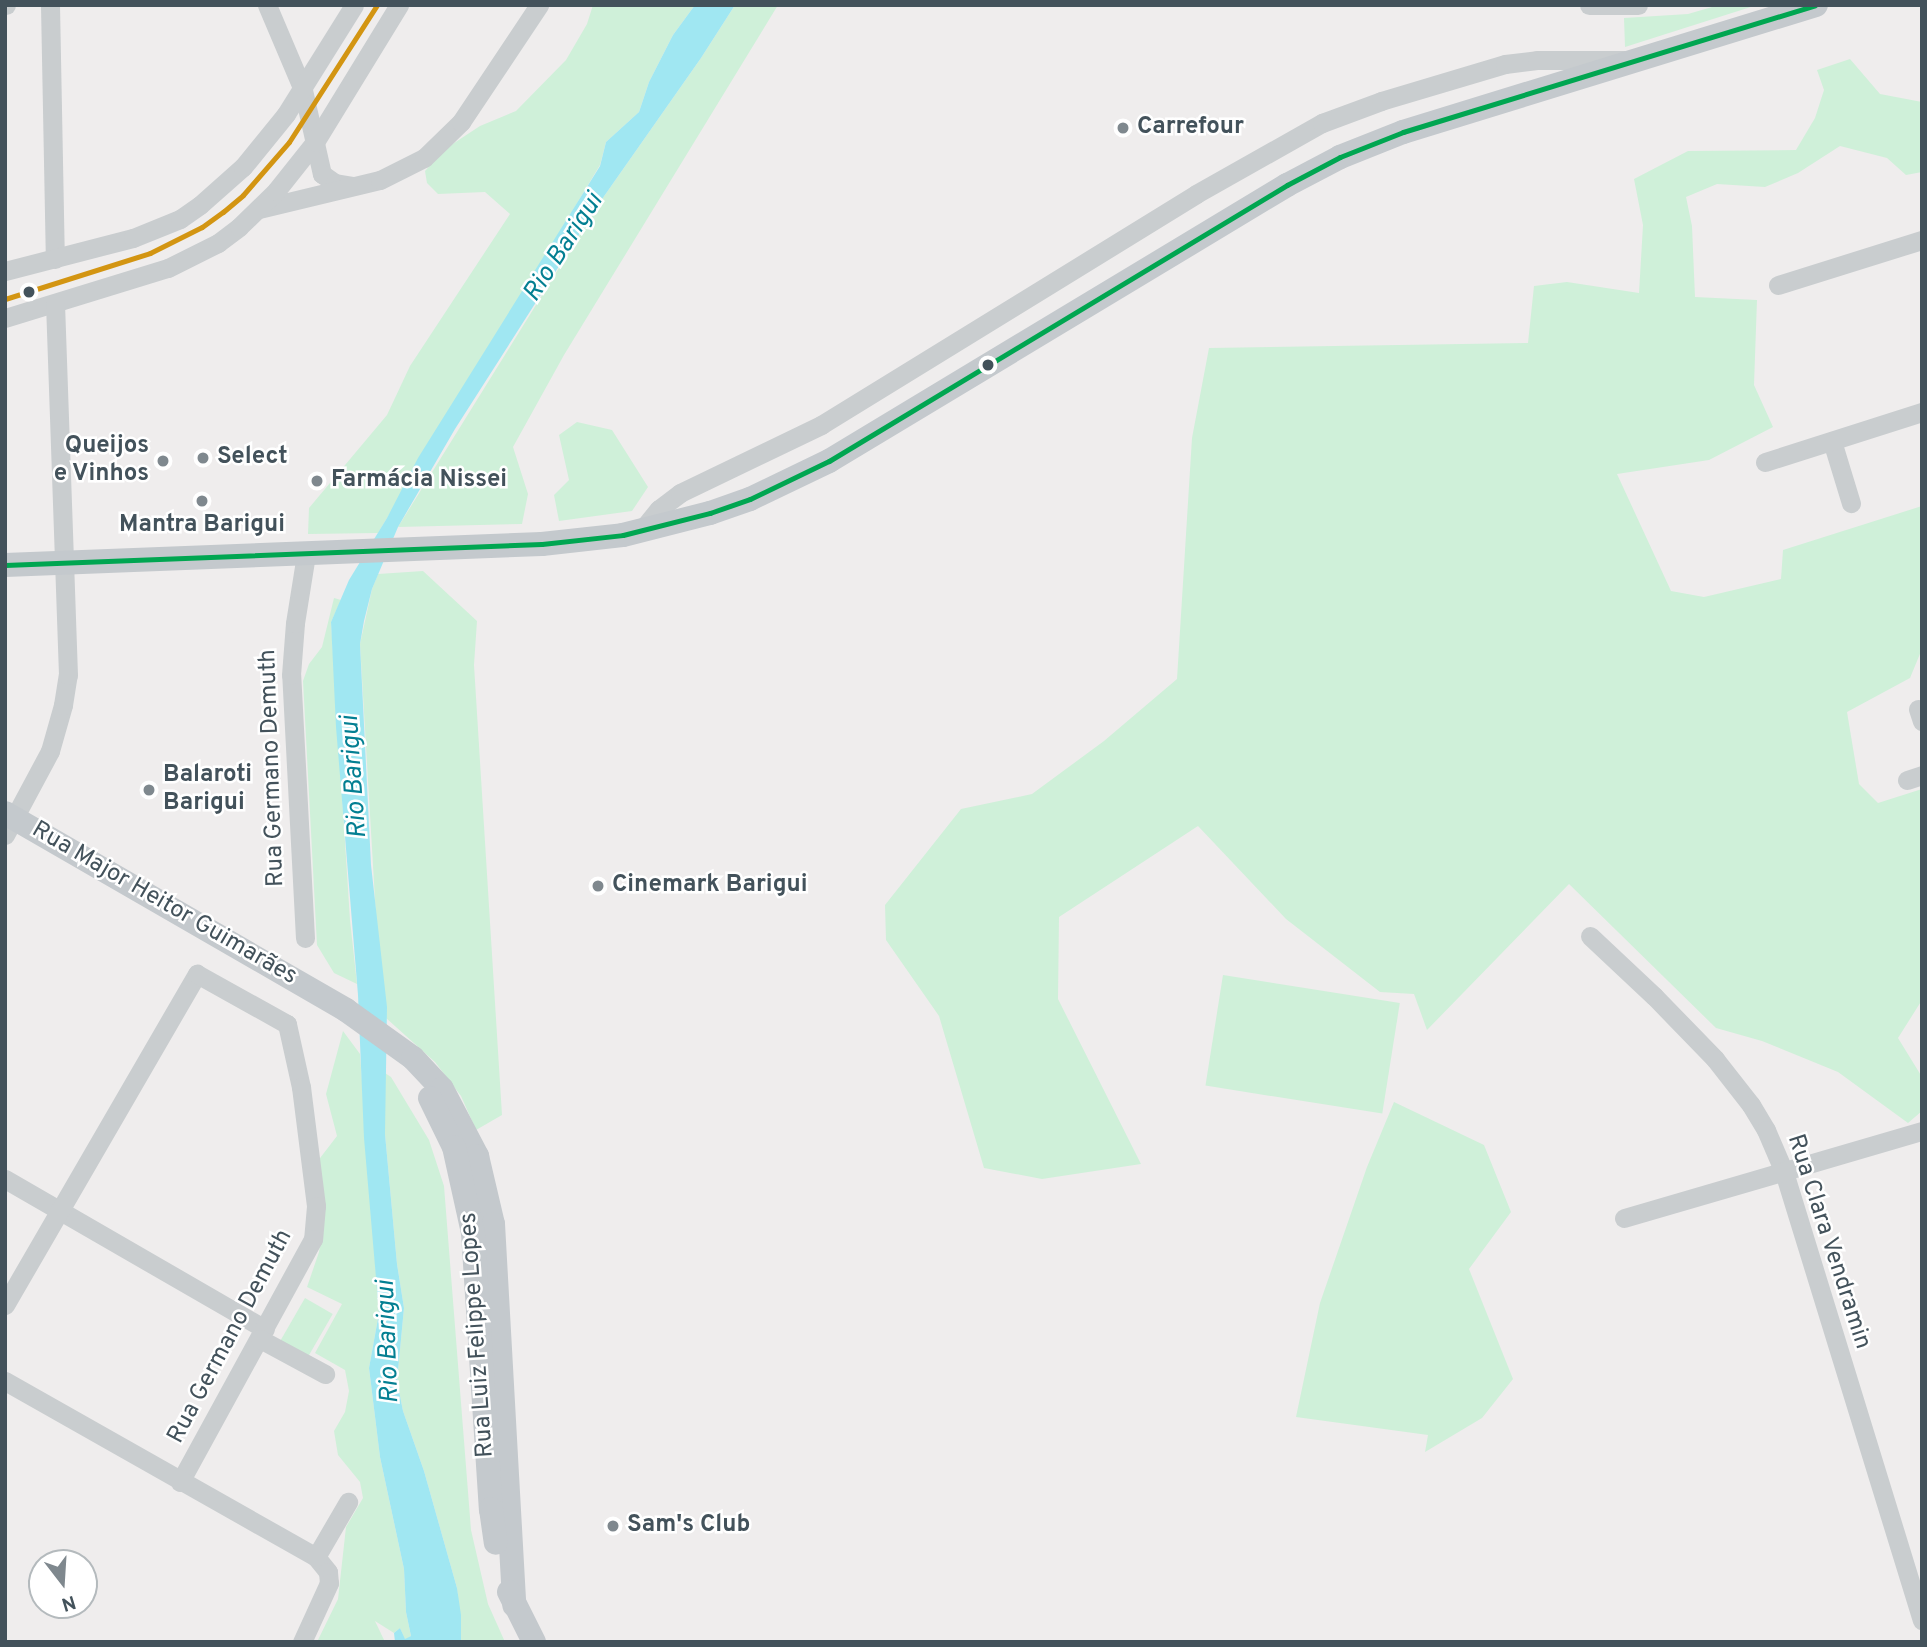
<!DOCTYPE html>
<html>
<head>
<meta charset="utf-8">
<style>
  body { margin:0 }
  #map { position:relative; width:1927px; height:1647px; overflow:hidden; background:#efeded; font-family:Overpass,sans-serif }
  div>[style] { position:absolute }
  .green>* { inset:0; background:#cff0d9; transform-origin:0 0 }
  .water>* { inset:0; background:#a0e7f2 }
  .minor>* { height:19px; margin:-9.5px; padding:0 9.5px; transform-origin:9.5px; border-radius:9.5px; background:#c9cdcf }
  .major>* { height:24px; margin:-12px; padding:0 12px; transform-origin:12px; border-radius:12px; background:#c4c9cd }
  .bus-1>* { height:5px; margin:-2.5px; padding:0 2.5px; transform-origin:2.5px; border-radius:2.5px; background:#00a651 }
  .bus-2>* { height:5px; margin:-2.5px; padding:0 2.5px; transform-origin:2.5px; border-radius:2.5px; background:#d39512 }
  .dots>* { width:19px; height:19px; translate:-50% -50%; box-sizing:border-box; border:4px solid #fff; border-radius:50% }
  span { translate:-50% -50%; white-space:nowrap; text-align:center; line-height:1.15; -webkit-text-stroke:5px #fff; paint-order:stroke }
  .poi-label { font-size:24px; color:#43525b; font-weight:700 }
  .left { translate:0 -50%; text-align:left }
  .right { translate:-100% -50%; text-align:right }
  .street-label { font-size:24px; color:#43525b }
  .water-label { font-size:26px; color:#037f92; font-style:italic }
  .frame { position:absolute; inset:0; border:7px solid #43525b; pointer-events:none }
  .north { position:absolute; left:28px; top:1549px; width:70px; height:70px; box-sizing:border-box; background:#fff; border:2px solid #b4babd; border-radius:50%; rotate:163deg; font-size:19px; font-weight:700; line-height:28px; text-align:center; color:#43525b }
  .north::after { content:''; display:block; margin:auto; width:24px; height:32px; background:#7f888e; clip-path:polygon(50% 0,100% 100%,50% 72%,0 100%) }
</style>
</head>
<body>
<div id="map">
  <div class="green">
    <div style="clip-path:polygon(593px 5px,695px 5px,673px 35px,649px 82px,639px 112px,606px 142px,600px 165px,378px 533px,308px 534px,309px 508px,387px 415px,410px 366px,510px 214px,485px 192px,438px 194px,427px 183px,425px 171px,445px 149px,480px 126px,516px 111px,566px 60px,587px 24px)"></div>
    <div style="clip-path:polygon(735px 5px,778px 5px,564px 355px,513px 447px,528px 494px,522px 524px,398px 527px,600px 202px,701px 58px)"></div>
    <div style="clip-path:polygon(1719px 5px,1757px 5px,1625px 47px,1624px 18px,1688px 14px)"></div>
    <div style="clip-path:polygon(1850px 59px,1880px 94px,1922px 102px,1922px 172px,1906px 175px,1887px 158px,1840px 146px,1798px 173px,1765px 187px,1717px 184px,1686px 197px,1692px 226px,1695px 297px,1757px 300px,1754px 385px,1773px 427px,1709px 460px,1617px 474px,1671px 591px,1704px 597px,1781px 579px,1783px 550px,1922px 506px,1922px 649px,1910px 678px,1847px 712px,1859px 784px,1878px 803px,1922px 789px,1922px 1000px,1898px 1038px,1922px 1077px,1922px 1111px,1908px 1123px,1838px 1072px,1762px 1041px,1716px 1028px,1569px 884px,1427px 1030px,1414px 994px,1380px 992px,1286px 919px,1198px 826px,1059px 917px,1058px 999px,1141px 1164px,1042px 1179px,984px 1168px,939px 1016px,886px 940px,885px 905px,961px 809px,1032px 794px,1104px 741px,1177px 679px,1192px 438px,1209px 348px,1528px 343px,1534px 286px,1567px 282px,1639px 293px,1643px 225px,1634px 179px,1688px 151px,1796px 150px,1815px 118px,1824px 90px,1817px 70px)"></div>
    <div style="clip-path:polygon(577px 422px,612px 430px,648px 487px,632px 511px,559px 521px,554px 495px,569px 480px,559px 435px)"></div>
    <div style="clip-path:polygon(423px 571px,477px 621px,474px 665px,502px 1115px,476px 1130px,461px 1096px,435px 1062px,386px 1018px,378px 951px,360px 644px,372px 589px,378px 574px)"></div>
    <div style="clip-path:polygon(334px 598px,341px 600px,331px 622px,350px 920px,357px 984px,334px 973px,317px 945px,303px 681px,309px 664px,322px 647px)"></div>
    <div style="left:1223px;top:975px;width:179px;height:112px;rotate:9deg"></div>
    <div style="clip-path:polygon(343px 1031px,360px 1054px,379px 1313px,369px 1368px,380px 1457px,404px 1569px,406px 1612px,411px 1636px,405px 1640px,400px 1628px,394px 1633px,375px 1621px,385px 1642px,317px 1642px,338px 1599px,346px 1527px,363px 1498px,360px 1482px,338px 1455px,334px 1431px,345px 1412px,349px 1391px,345px 1370px,315px 1353px,342px 1304px,307px 1287px,319px 1252px,323px 1224px,317px 1162px,337px 1136px,326px 1094px)"></div>
    <div style="clip-path:polygon(385px 1073px,391px 1077px,429px 1140px,444px 1186px,471px 1530px,488px 1604px,505px 1642px,461px 1642px,457px 1588px,424px 1471px,403px 1411px,397px 1381px,404px 1308px,397px 1264px,385px 1134px)"></div>
    <div style="clip-path:polygon(1394px 1102px,1484px 1145px,1511px 1212px,1469px 1269px,1513px 1379px,1482px 1418px,1425px 1452px,1428px 1435px,1296px 1417px,1320px 1303px,1367px 1167px)"></div>
    <div style="left:305px;top:1298px;width:32px;height:49px;rotate:30deg"></div>
  </div>
  <div class="water">
    <div style="clip-path:polygon(695px 5px,735px 5px,701px 58px,600px 202px,455px 429px,398px 527px,372px 589px,364px 621px,360px 644px,371px 865px,387px 1007px,385px 1134px,397px 1264px,404px 1308px,397px 1381px,403px 1411px,424px 1471px,457px 1588px,461px 1615px,461px 1642px,395px 1642px,394px 1633px,400px 1628px,405px 1639px,411px 1636px,406px 1612px,404px 1569px,380px 1457px,369px 1368px,379px 1313px,364px 1138px,358px 995px,336px 727px,331px 622px,349px 580px,387px 518px,418px 458px,600px 166px,606px 142px,639px 112px,649px 82px,673px 35px)"></div>
  </div>
  <div class="minor">
    <div style="left:5px;top:5px;width:1px"></div>
    <div style="left:50px;top:5px;width:254px;rotate:88.9deg"></div>
    <div style="left:267px;top:5px;width:92px;rotate:67deg"></div>
    <div style="left:303px;top:90px;width:86px;rotate:77.3deg"></div>
    <div style="left:322px;top:174px;width:16px;rotate:35deg"></div>
    <div style="left:335px;top:183px;width:17px;rotate:10deg"></div>
    <div style="left:1589px;top:5px;width:49px"></div>
    <div style="left:259px;top:209px;width:124px;rotate:-13.5deg"></div>
    <div style="left:380px;top:180px;width:49px;rotate:-26.6deg"></div>
    <div style="left:424px;top:158px;width:52px;rotate:-44.2deg"></div>
    <div style="left:461px;top:122px;width:141px;rotate:-56.3deg"></div>
    <div style="left:5px;top:271px;width:132px;rotate:-14.5deg"></div>
    <div style="left:133px;top:238px;width:51px;rotate:-22deg"></div>
    <div style="left:180px;top:219px;width:24px;rotate:-35deg"></div>
    <div style="left:200px;top:205px;width:57px;rotate:-41.5deg"></div>
    <div style="left:243px;top:167px;width:68px;rotate:-50.9deg"></div>
    <div style="left:286px;top:114px;width:128px;rotate:-58deg"></div>
    <div style="left:1778px;top:285px;width:151px;rotate:-17.4deg"></div>
    <div style="left:5px;top:318px;width:170px;rotate:-17.1deg"></div>
    <div style="left:168px;top:268px;width:56px;rotate:-26.6deg"></div>
    <div style="left:218px;top:243px;width:26px;rotate:-37deg"></div>
    <div style="left:239px;top:227px;width:52px;rotate:-44.2deg"></div>
    <div style="left:276px;top:191px;width:63px;rotate:-51.5deg"></div>
    <div style="left:315px;top:142px;width:161px;rotate:-58.5deg"></div>
    <div style="left:1832px;top:441px;width:65px;rotate:73deg"></div>
    <div style="left:1765px;top:462px;width:165px;rotate:-17.7deg"></div>
    <div style="left:641px;top:531px;width:28px;rotate:-51deg"></div>
    <div style="left:659px;top:509px;width:26px;rotate:-37deg"></div>
    <div style="left:680px;top:493px;width:157px;rotate:-25.7deg"></div>
    <div style="left:821px;top:425px;width:440px;rotate:-31.6deg"></div>
    <div style="left:1196px;top:194px;width:145px;rotate:-29.4deg"></div>
    <div style="left:1322px;top:123px;width:63px;rotate:-20.4deg"></div>
    <div style="left:1381px;top:101px;width:129px;rotate:-16.6deg"></div>
    <div style="left:1505px;top:64px;width:32px;rotate:-7deg"></div>
    <div style="left:1537px;top:60px;width:87px"></div>
    <div style="left:1918px;top:709px;width:13px;rotate:72deg"></div>
    <div style="left:1907px;top:780px;width:16px;rotate:-18deg"></div>
    <div style="left:5px;top:835px;width:95px;rotate:-61.8deg"></div>
    <div style="left:50px;top:751px;width:48px;rotate:-74.2deg"></div>
    <div style="left:63px;top:705px;width:30px;rotate:-81deg"></div>
    <div style="left:68px;top:675px;width:371px;rotate:-92deg"></div>
    <div style="left:1590px;top:936px;width:88px;rotate:43.2deg"></div>
    <div style="left:1654px;top:996px;width:88px;rotate:45.9deg"></div>
    <div style="left:1715px;top:1059px;width:58px;rotate:52deg"></div>
    <div style="left:1751px;top:1105px;width:29px;rotate:59deg"></div>
    <div style="left:1766px;top:1130px;width:46px;rotate:66.8deg"></div>
    <div style="left:1784px;top:1172px;width:469px;rotate:72.9deg"></div>
    <div style="left:305px;top:938px;width:263px;rotate:-93deg"></div>
    <div style="left:291px;top:675px;width:52px;rotate:-85.6deg"></div>
    <div style="left:295px;top:623px;width:70px;rotate:-80.9deg"></div>
    <div style="left:5px;top:1179px;width:300px;rotate:30deg"></div>
    <div style="left:1624px;top:1218px;width:310px;rotate:-16.3deg"></div>
    <div style="left:5px;top:1305px;width:383px;rotate:-59.9deg"></div>
    <div style="left:197px;top:974px;width:103px;rotate:29.1deg"></div>
    <div style="left:287px;top:1024px;width:65px;rotate:77.5deg"></div>
    <div style="left:301px;top:1087px;width:120px;rotate:82.8deg"></div>
    <div style="left:316px;top:1206px;width:33px;rotate:95deg"></div>
    <div style="left:313px;top:1239px;width:277px;rotate:118.7deg"></div>
    <div style="left:260px;top:1339px;width:74px;rotate:28.3deg"></div>
    <div style="left:5px;top:1381px;width:357px;rotate:29.5deg"></div>
    <div style="left:316px;top:1557px;width:19px;rotate:51deg"></div>
    <div style="left:328px;top:1572px;width:11px;rotate:85deg"></div>
    <div style="left:329px;top:1583px;width:65px;rotate:114.6deg"></div>
    <div style="left:316px;top:1557px;width:64px;rotate:-59.8deg"></div>
  </div>
  <div class="major">
    <div style="left:5px;top:565px;width:537px;rotate:-2.24deg"></div>
    <div style="left:542px;top:544px;width:81px;rotate:-6.3deg"></div>
    <div style="left:623px;top:535px;width:90px;rotate:-14.2deg"></div>
    <div style="left:710px;top:513px;width:42px;rotate:-19.3deg"></div>
    <div style="left:750px;top:499px;width:88px;rotate:-25.7deg"></div>
    <div style="left:829px;top:461px;width:535px;rotate:-31.07deg"></div>
    <div style="left:1287px;top:185px;width:60px;rotate:-27.8deg"></div>
    <div style="left:1340px;top:157px;width:68px;rotate:-21.6deg"></div>
    <div style="left:1403px;top:132px;width:432px;rotate:-17.1deg"></div>
    <div style="left:5px;top:813px;width:394px;rotate:30deg"></div>
    <div style="left:346px;top:1010px;width:82px;rotate:35.6deg"></div>
    <div style="left:413px;top:1058px;width:42px;rotate:46.9deg"></div>
    <div style="left:442px;top:1089px;width:76px;rotate:62.4deg"></div>
    <div style="left:477px;top:1156px;width:70px;rotate:76.8deg"></div>
    <div style="left:493px;top:1224px;width:382px;rotate:86.8deg"></div>
    <div style="left:430px;top:1098px;width:55px;rotate:63.9deg"></div>
    <div style="left:454px;top:1147px;width:88px;rotate:77.5deg"></div>
    <div style="left:473px;top:1233px;width:277px;rotate:86.3deg"></div>
    <div style="left:491px;top:1509px;width:34px;rotate:82deg"></div>
    <div style="left:509px;top:1592px;width:56px;rotate:63.4deg"></div>
  </div>
  <div class="bus-1">
    <div style="left:5px;top:565px;width:537px;rotate:-2.24deg"></div>
    <div style="left:542px;top:544px;width:81px;rotate:-6.3deg"></div>
    <div style="left:623px;top:535px;width:90px;rotate:-14.2deg"></div>
    <div style="left:710px;top:513px;width:42px;rotate:-19.3deg"></div>
    <div style="left:750px;top:499px;width:88px;rotate:-25.7deg"></div>
    <div style="left:829px;top:461px;width:535px;rotate:-31.07deg"></div>
    <div style="left:1287px;top:185px;width:60px;rotate:-27.8deg"></div>
    <div style="left:1340px;top:157px;width:68px;rotate:-21.6deg"></div>
    <div style="left:1403px;top:132px;width:431px;rotate:-17.1deg"></div>
  </div>
  <div class="bus-2">
    <div style="left:5px;top:299px;width:152px;rotate:-17.6deg"></div>
    <div style="left:150px;top:253px;width:58px;rotate:-26.6deg"></div>
    <div style="left:202px;top:227px;width:26px;rotate:-36deg"></div>
    <div style="left:223px;top:212px;width:26px;rotate:-40deg"></div>
    <div style="left:243px;top:195px;width:70px;rotate:-49deg"></div>
    <div style="left:289px;top:142px;width:163px;rotate:-57.3deg"></div>
  </div>
  <div class="dots">
    <div style="left:1123px;top:128px;background:#7f888e"></div>
    <div style="left:29px;top:292px;background:#43525b"></div>
    <div style="left:988px;top:365px;background:#43525b"></div>
    <div style="left:203px;top:458px;background:#7f888e"></div>
    <div style="left:163px;top:461px;background:#7f888e"></div>
    <div style="left:317px;top:481px;background:#7f888e"></div>
    <div style="left:202px;top:501px;background:#7f888e"></div>
    <div style="left:149px;top:790px;background:#7f888e"></div>
    <div style="left:598px;top:886px;background:#7f888e"></div>
    <div style="left:613px;top:1526px;background:#7f888e"></div>
  </div>
  <div class="poi-label">
    <span class="left" style="left:1137px;top:128px">Carrefour</span>
    <span class="right" style="left:149px;top:461px">Queijos<br>e Vinhos</span>
    <span class="left" style="left:217px;top:458px">Select</span>
    <span class="left" style="left:331px;top:481px">Farmácia Nissei</span>
    <span style="left:202px;top:526px">Mantra Barigui</span>
    <span class="left" style="left:163px;top:790px">Balaroti<br>Barigui</span>
    <span class="left" style="left:612px;top:886px">Cinemark Barigui</span>
    <span class="left" style="left:627px;top:1526px">Sam's Club</span>
  </div>
  <div class="street-label">
    <span style="left:273px;top:768px;rotate:-92deg">Rua Germano Demuth</span>
    <span style="left:164px;top:904px;rotate:30deg">Rua Major Heitor Guimarães</span>
    <span style="left:1828px;top:1242px;rotate:72deg">Rua Clara Vendramin</span>
    <span style="left:478px;top:1335px;rotate:-94deg">Rua Luiz Felippe Lopes</span>
    <span style="left:231px;top:1337px;rotate:-62deg">Rua Germano Demuth</span>
  </div>
  <div class="water-label">
    <span style="left:564px;top:248px;rotate:-57deg">Rio Barigui</span>
    <span style="left:355px;top:777px;rotate:-94deg">Rio Barigui</span>
    <span style="left:389px;top:1342px;rotate:-92deg">Rio Barigui</span>
  </div>
  <div class="frame"></div>
  <div class="north">N</div>
</div>
</body>
</html>
